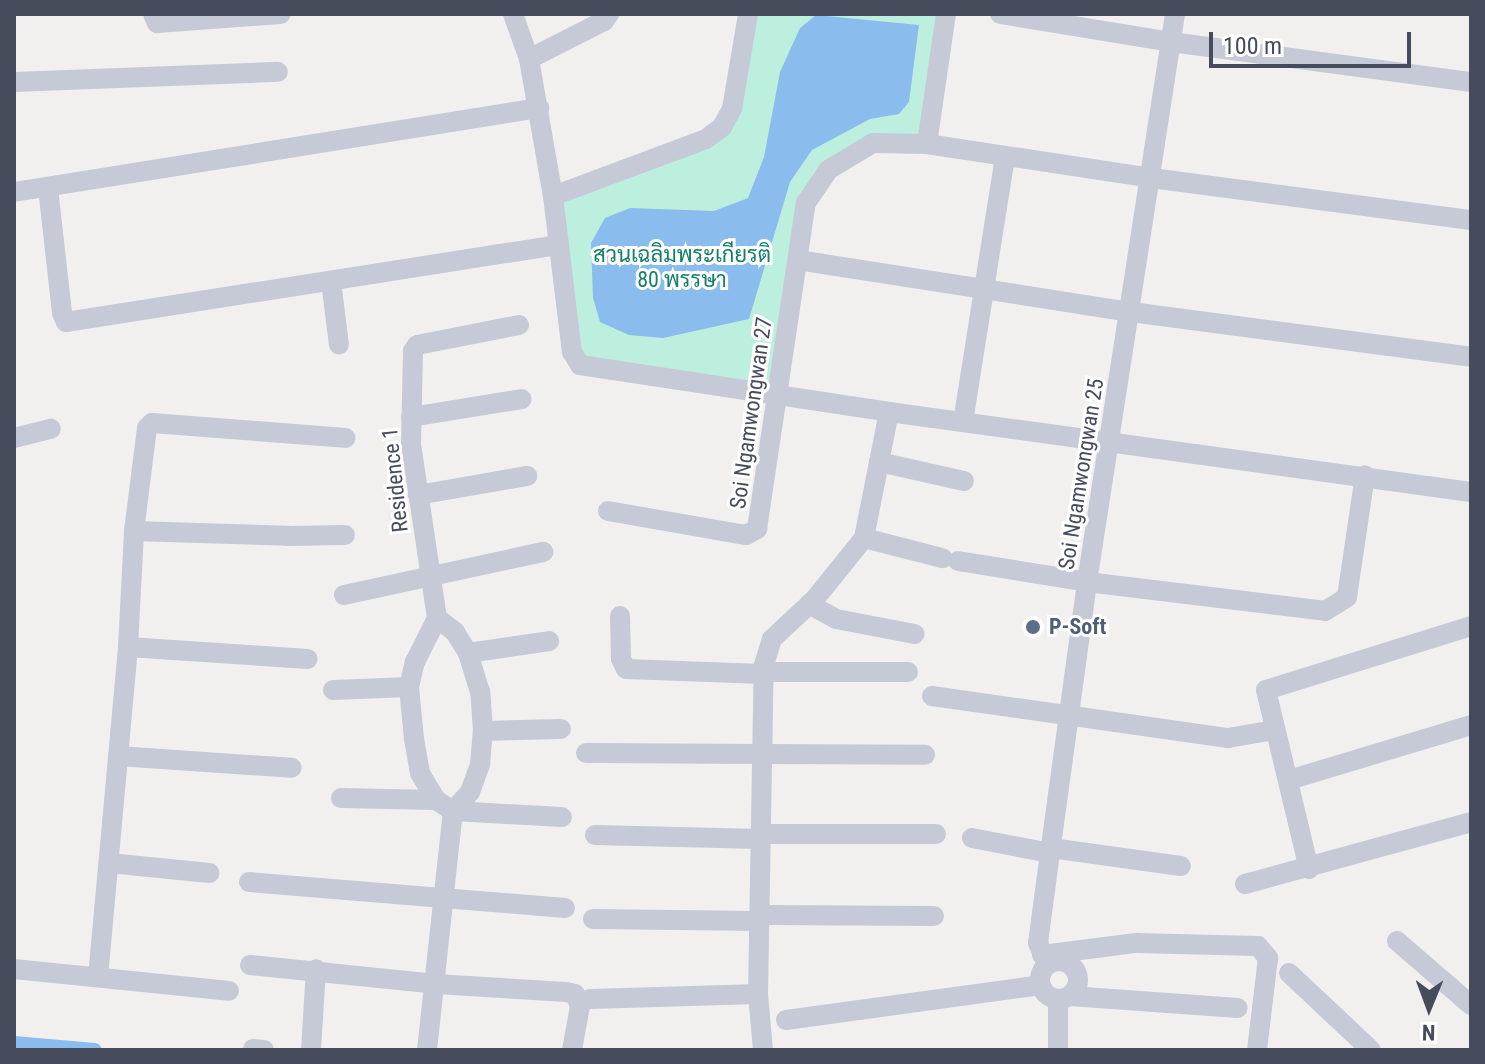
<!DOCTYPE html>
<html>
<head>
<meta charset="utf-8">
<style>
  body { margin:0 }
  #map { position:relative; width:1485px; height:1064px; overflow:hidden; background:#f2f0ef; font-family:"Roboto Condensed",Sarabun,sans-serif }
  div>[style] { position:absolute }
  .green>* { inset:0; background:#bdefde }
  .water>* { inset:0; background:#8abded }
  .canal>* { height:14px; margin:-7px; padding:0 7px; transform-origin:7px; border-radius:7px; background:#8abded }
  .minor>* { height:20px; margin:-10px; padding:0 10px; transform-origin:10px; border-radius:10px; background:#c5cad6 }
  .minor>.ring { margin:-10px; padding:0; box-sizing:content-box; background:none; border:20px solid #c5cad6; border-radius:50% }
  .dots>* { width:22px; height:22px; translate:-50% -50%; box-sizing:border-box; border:4px solid #fff; border-radius:50% }
  span { translate:-50% -50%; white-space:nowrap; text-align:center; line-height:1.15; -webkit-text-stroke:6px #fff; paint-order:stroke }
  .park-label { font-size:22px; color:#167f68 }
  .street-label { font-size:22px; color:#474c5d }
  .service-label { font-size:22px; color:#4e5e75; font-weight:700 }
  .left { translate:0 -50%; text-align:left }
  .frame { position:absolute; inset:0; border:16px solid #474c5d; pointer-events:none }
  .north { position:absolute; left:1389px; top:968px; width:80px; height:80px; -webkit-text-stroke:6px #fff; paint-order:stroke; rotate:181deg; font-size:22px; font-weight:700; line-height:32px; text-align:center; color:#474c5d }
  .north::after { content:''; display:block; margin:auto; width:28px; height:36px; background:#474c5d; clip-path:polygon(50% 0,100% 100%,50% 72%,0 100%) }
  .scale { position:absolute; left:1209px; top:32px; width:202px; height:36px; box-sizing:border-box; border:4px solid #474c5d; border-top:0; padding-left:10px; font-size:24px; line-height:28px; white-space:nowrap; color:#474c5d; -webkit-text-stroke:6px #fff; paint-order:stroke }
</style>
</head>
<body>
<div id="map">
  <div class="green">
    <div style="clip-path:polygon(752px 14px,949px 14px,930px 141px,821px 164px,774px 388px,577px 361px,558px 198px,724px 131px)"></div>
  </div>
  <div class="water">
    <div style="clip-path:polygon(816px 15px,919px 25px,909px 102px,899px 114px,870px 119px,812px 150px,790px 182px,749px 319px,663px 338px,629px 335px,600px 322px,593px 298px,591px 243px,605px 218px,630px 208px,714px 211px,748px 198px,764px 157px,780px 72px,800px 28px)"></div>
  </div>
  <div class="canal">
    <div style="left:14px;top:1043px;width:81px;rotate:4.9deg"></div>
  </div>
  <div class="minor">
    <div style="left:153px;top:14px;width:10px;rotate:66deg"></div>
    <div style="left:157px;top:23px;width:124px;rotate:-4.2deg"></div>
    <div style="left:513px;top:14px;width:48px;rotate:70.4deg"></div>
    <div style="left:529px;top:59px;width:139px;rotate:80.1deg"></div>
    <div style="left:553px;top:196px;width:157px;rotate:83.1deg"></div>
    <div style="left:572px;top:352px;width:15px;rotate:58deg"></div>
    <div style="left:580px;top:365px;width:313px;rotate:8.6deg"></div>
    <div style="left:889px;top:412px;width:587px;rotate:7.83deg"></div>
    <div style="left:1000px;top:14px;width:173px;rotate:9.3deg"></div>
    <div style="left:1171px;top:42px;width:303px;rotate:7.6deg"></div>
    <div style="left:529px;top:59px;width:84px;rotate:-26.9deg"></div>
    <div style="left:604px;top:21px;width:9px;rotate:-54deg"></div>
    <div style="left:14px;top:82px;width:264px;rotate:-2.2deg"></div>
    <div style="left:927px;top:144px;width:131px;rotate:-81.7deg"></div>
    <div style="left:48px;top:188px;width:126px;rotate:83.6deg"></div>
    <div style="left:62px;top:313px;width:10px;rotate:66deg"></div>
    <div style="left:66px;top:322px;width:499px;rotate:-8.9deg"></div>
    <div style="left:14px;top:192px;width:532px;rotate:-9.09deg"></div>
    <div style="left:553px;top:196px;width:163px;rotate:-20.4deg"></div>
    <div style="left:706px;top:139px;width:20px;rotate:-37deg"></div>
    <div style="left:722px;top:127px;width:21px;rotate:-61deg"></div>
    <div style="left:732px;top:109px;width:96px;rotate:-80.4deg"></div>
    <div style="left:798px;top:260px;width:337px;rotate:8.9deg"></div>
    <div style="left:1131px;top:312px;width:343px;rotate:7.5deg"></div>
    <div style="left:331px;top:281px;width:64px;rotate:82.9deg"></div>
    <div style="left:411px;top:417px;width:112px;rotate:-9.2deg"></div>
    <div style="left:963px;top:422px;width:269px;rotate:-81deg"></div>
    <div style="left:14px;top:438px;width:38px;rotate:-14deg"></div>
    <div style="left:879px;top:462px;width:87px;rotate:12.6deg"></div>
    <div style="left:418px;top:495px;width:111px;rotate:-9.9deg"></div>
    <div style="left:608px;top:511px;width:140px;rotate:9.9deg"></div>
    <div style="left:746px;top:535px;width:13px;rotate:-29deg"></div>
    <div style="left:757px;top:529px;width:330px;rotate:-81.5deg"></div>
    <div style="left:806px;top:203px;width:40px;rotate:-56deg"></div>
    <div style="left:828px;top:170px;width:52px;rotate:-31deg"></div>
    <div style="left:873px;top:143px;width:54px;rotate:1.1deg"></div>
    <div style="left:927px;top:144px;width:227px;rotate:8.6deg"></div>
    <div style="left:1151px;top:178px;width:323px;rotate:7.5deg"></div>
    <div style="left:134px;top:531px;width:155px;rotate:1.8deg"></div>
    <div style="left:289px;top:536px;width:56px;rotate:-1deg"></div>
    <div style="left:864px;top:538px;width:81px;rotate:14.4deg"></div>
    <div style="left:958px;top:561px;width:131px;rotate:9.2deg"></div>
    <div style="left:1087px;top:582px;width:240px;rotate:6.9deg"></div>
    <div style="left:1325px;top:611px;width:26px;rotate:-32deg"></div>
    <div style="left:1347px;top:597px;width:123px;rotate:-81.6deg"></div>
    <div style="left:344px;top:595px;width:204px;rotate:-12.2deg"></div>
    <div style="left:809px;top:604px;width:31px;rotate:29deg"></div>
    <div style="left:836px;top:619px;width:80px;rotate:10.8deg"></div>
    <div style="left:620px;top:616px;width:43px;rotate:88.7deg"></div>
    <div style="left:621px;top:659px;width:11px;rotate:63deg"></div>
    <div style="left:626px;top:669px;width:137px;rotate:2.1deg"></div>
    <div style="left:128px;top:647px;width:180px;rotate:3.8deg"></div>
    <div style="left:468px;top:653px;width:82px;rotate:-8.4deg"></div>
    <div style="left:763px;top:672px;width:145px"></div>
    <div style="left:333px;top:690px;width:76px;rotate:-2.3deg"></div>
    <div style="left:932px;top:696px;width:299px;rotate:8.1deg"></div>
    <div style="left:1228px;top:738px;width:47px;rotate:-9.9deg"></div>
    <div style="left:483px;top:731px;width:78px;rotate:-1.5deg"></div>
    <div style="left:586px;top:753px;width:339px;rotate:0.3deg"></div>
    <div style="left:118px;top:756px;width:174px;rotate:3.9deg"></div>
    <div style="left:1289px;top:780px;width:190px;rotate:-16.8deg"></div>
    <div style="left:341px;top:798px;width:95px;rotate:1.2deg"></div>
    <div style="left:453px;top:811px;width:20px;rotate:-147deg"></div>
    <div style="left:436px;top:800px;width:31px;rotate:-121deg"></div>
    <div style="left:420px;top:773px;width:35px;rotate:-100deg"></div>
    <div style="left:414px;top:739px;width:52px;rotate:-95.5deg"></div>
    <div style="left:409px;top:687px;width:26px;rotate:-77deg"></div>
    <div style="left:415px;top:662px;width:49px;rotate:-63.4deg"></div>
    <div style="left:437px;top:618px;width:175px;rotate:-98.5deg"></div>
    <div style="left:411px;top:445px;width:94px;rotate:-88.8deg"></div>
    <div style="left:413px;top:351px;width:7px;rotate:-56deg"></div>
    <div style="left:417px;top:345px;width:104px;rotate:-11.1deg"></div>
    <div style="left:453px;top:811px;width:109px;rotate:3.2deg"></div>
    <div style="left:761px;top:834px;width:175px"></div>
    <div style="left:595px;top:835px;width:166px;rotate:1.4deg"></div>
    <div style="left:972px;top:838px;width:79px;rotate:10.9deg"></div>
    <div style="left:1051px;top:848px;width:131px;rotate:7.9deg"></div>
    <div style="left:109px;top:863px;width:101px;rotate:5.7deg"></div>
    <div style="left:1309px;top:869px;width:184px;rotate:-103.5deg"></div>
    <div style="left:1266px;top:690px;width:215px;rotate:-17.3deg"></div>
    <div style="left:249px;top:882px;width:317px;rotate:4.7deg"></div>
    <div style="left:1245px;top:884px;width:234px;rotate:-15.3deg"></div>
    <div style="left:760px;top:915px;width:174px;rotate:0.3deg"></div>
    <div style="left:593px;top:919px;width:167px;rotate:0.7deg"></div>
    <div style="left:1397px;top:941px;width:98px;rotate:40.9deg"></div>
    <div style="left:1042px;top:955px;width:95px;rotate:-7.3deg"></div>
    <div style="left:1136px;top:943px;width:122px;rotate:1.4deg"></div>
    <div style="left:1258px;top:946px;width:16px;rotate:50deg"></div>
    <div style="left:1268px;top:958px;width:93px;rotate:96.8deg"></div>
    <div class="ring" style="left:1040px;top:961px;width:18px;height:18px"></div>
    <div style="left:250px;top:965px;width:187px;rotate:5.8deg"></div>
    <div style="left:436px;top:984px;width:130px;rotate:3.5deg"></div>
    <div style="left:566px;top:992px;width:9px;rotate:13deg"></div>
    <div style="left:575px;top:994px;width:13px;rotate:67deg"></div>
    <div style="left:580px;top:1006px;width:45px;rotate:100.3deg"></div>
    <div style="left:1047px;top:965px;width:24px;rotate:-112deg"></div>
    <div style="left:1038px;top:943px;width:91px;rotate:-82.4deg"></div>
    <div style="left:1050px;top:853px;width:274px;rotate:-82.2deg"></div>
    <div style="left:1087px;top:582px;width:575px;rotate:-81.19deg"></div>
    <div style="left:14px;top:969px;width:216px;rotate:5.8deg"></div>
    <div style="left:1289px;top:973px;width:112px;rotate:43.2deg"></div>
    <div style="left:98px;top:977px;width:331px;rotate:-84.8deg"></div>
    <div style="left:128px;top:647px;width:116px;rotate:-87deg"></div>
    <div style="left:134px;top:531px;width:104px;rotate:-82.8deg"></div>
    <div style="left:147px;top:428px;width:7px;rotate:-45deg"></div>
    <div style="left:152px;top:423px;width:194px;rotate:4.4deg"></div>
    <div style="left:1070px;top:996px;width:168px;rotate:4.1deg"></div>
    <div style="left:590px;top:999px;width:168px;rotate:-1.7deg"></div>
    <div style="left:786px;top:1020px;width:256px;rotate:-7.8deg"></div>
    <div style="left:253px;top:1049px;width:11px;rotate:5deg"></div>
    <div style="left:311px;top:1050px;width:81px;rotate:-86.5deg"></div>
    <div style="left:427px;top:1050px;width:240px;rotate:-83.8deg"></div>
    <div style="left:453px;top:811px;width:25px;rotate:-48deg"></div>
    <div style="left:470px;top:792px;width:30px;rotate:-70deg"></div>
    <div style="left:480px;top:764px;width:33px;rotate:-85deg"></div>
    <div style="left:483px;top:731px;width:39px;rotate:-94deg"></div>
    <div style="left:480px;top:692px;width:41px;rotate:-107.1deg"></div>
    <div style="left:468px;top:653px;width:25px;rotate:-122deg"></div>
    <div style="left:455px;top:632px;width:23px;rotate:-142deg"></div>
    <div style="left:763px;top:1050px;width:56px;rotate:-95.1deg"></div>
    <div style="left:758px;top:994px;width:329px;rotate:-89deg"></div>
    <div style="left:764px;top:665px;width:27px;rotate:-73deg"></div>
    <div style="left:772px;top:639px;width:57px;rotate:-42.9deg"></div>
    <div style="left:814px;top:600px;width:80px;rotate:-51.1deg"></div>
    <div style="left:864px;top:538px;width:128px;rotate:-78.8deg"></div>
    <div style="left:1058px;top:1050px;width:51px;rotate:-90deg"></div>
  </div>
  <div class="dots">
    <div style="left:1033px;top:627px;background:#5c6f8a"></div>
  </div>
  <div class="park-label">
    <span style="left:682px;top:267px">สวนเฉลิมพระเกียรติ<br>80 พรรษา</span>
  </div>
  <div class="street-label">
    <span style="left:751px;top:413px;rotate:-82deg">Soi Ngamwongwan 27</span>
    <span style="left:1081px;top:474px;rotate:-81deg">Soi Ngamwongwan 25</span>
    <span style="left:395px;top:480px;rotate:-96deg">Residence 1</span>
  </div>
  <div class="service-label">
    <span class="left" style="left:1049px;top:627px">P-Soft</span>
  </div>
  <div class="frame"></div>
  <div class="north">N</div>
  <div class="scale">100 m</div>
</div>
</body>
</html>
